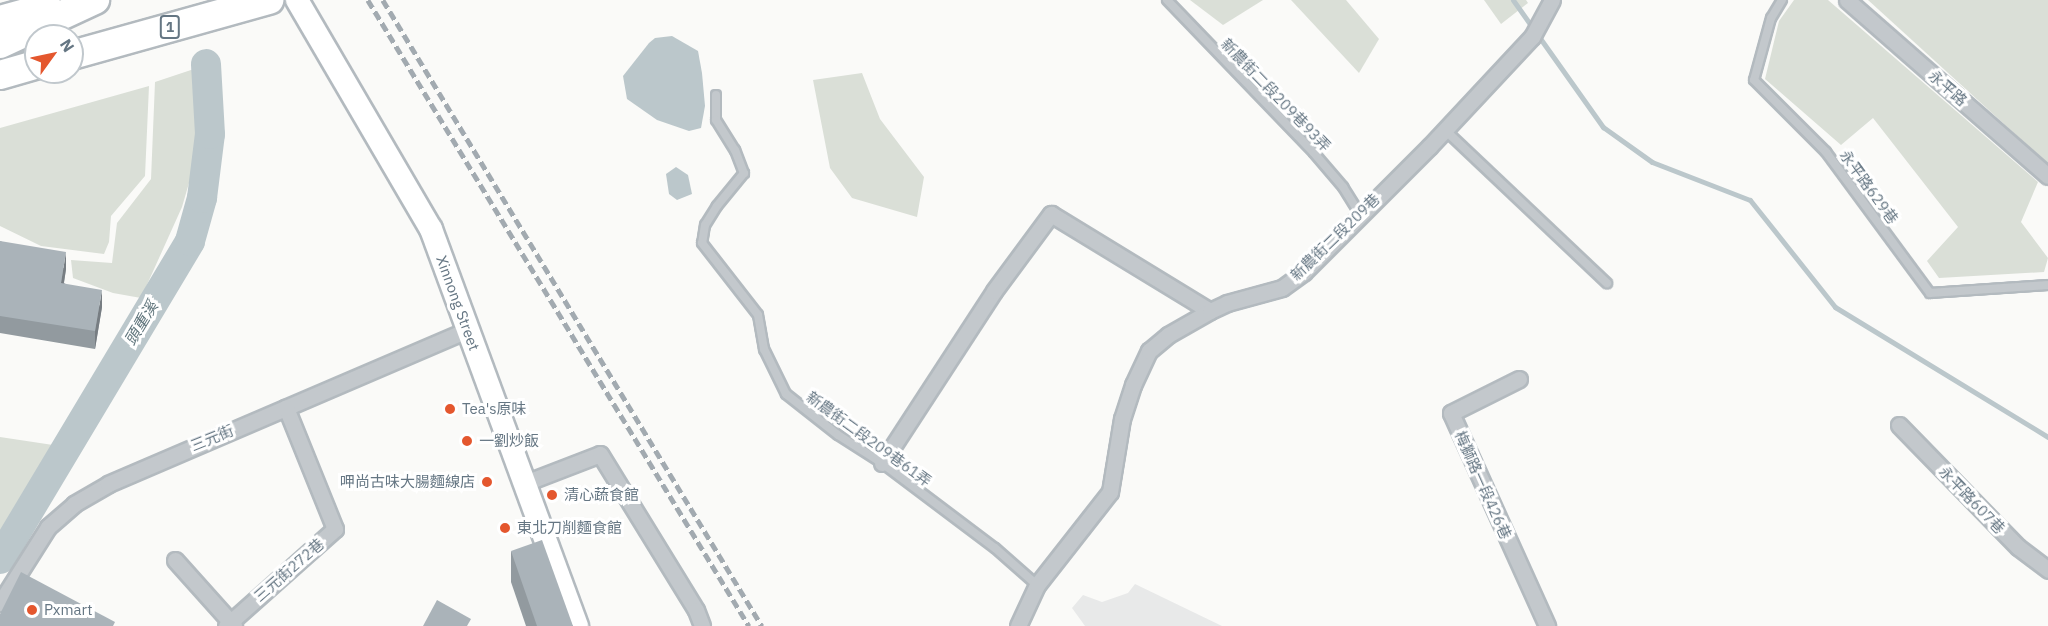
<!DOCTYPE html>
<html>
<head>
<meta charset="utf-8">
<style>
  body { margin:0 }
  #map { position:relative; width:2048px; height:626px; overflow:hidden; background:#fafaf8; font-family:"IBM Plex Sans","Noto Sans TC",sans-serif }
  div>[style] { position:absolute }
  .built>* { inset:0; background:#e8e9e9 }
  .green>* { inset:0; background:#dadfd7 }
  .water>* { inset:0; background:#bbc7cb }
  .stream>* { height:5px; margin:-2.5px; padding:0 2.5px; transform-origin:2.5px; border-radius:2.5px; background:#bbc7cb }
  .river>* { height:30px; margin:-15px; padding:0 15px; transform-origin:15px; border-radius:15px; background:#bbc7cb }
  .roads { filter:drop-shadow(2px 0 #b3babf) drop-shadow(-2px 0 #b3babf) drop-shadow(0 2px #b3babf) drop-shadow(0 -2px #b3babf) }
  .lane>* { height:8px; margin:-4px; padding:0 4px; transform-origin:4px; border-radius:4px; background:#c3c8cc }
  .street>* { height:15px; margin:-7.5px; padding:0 7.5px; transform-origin:7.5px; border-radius:7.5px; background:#c3c8cc }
  .secondary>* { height:22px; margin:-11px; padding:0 11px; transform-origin:11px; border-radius:11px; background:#fff }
  .highway>* { height:28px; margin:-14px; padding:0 14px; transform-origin:14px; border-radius:14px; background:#fff }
  .rail>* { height:4.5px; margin-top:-2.25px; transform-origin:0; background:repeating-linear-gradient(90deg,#a2aab0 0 9px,transparent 0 13.5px) }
  .wall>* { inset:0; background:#929a9f }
  .shaded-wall>* { inset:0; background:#777d82 }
  .building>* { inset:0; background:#aab3b9 }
  .dots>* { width:16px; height:16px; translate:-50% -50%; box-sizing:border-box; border:3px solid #fff; border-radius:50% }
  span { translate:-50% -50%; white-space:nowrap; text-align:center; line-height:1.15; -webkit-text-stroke:6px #fff; paint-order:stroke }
  .shield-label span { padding:2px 4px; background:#fff; border:2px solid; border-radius:4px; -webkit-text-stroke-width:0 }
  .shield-label { font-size:14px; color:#657683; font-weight:700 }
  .street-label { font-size:15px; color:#657683 }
  .poi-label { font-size:15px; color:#657683 }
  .left { translate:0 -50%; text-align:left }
  .right { translate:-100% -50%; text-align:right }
  .water-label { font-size:16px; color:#60757c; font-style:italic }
  .north { position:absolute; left:24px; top:24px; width:60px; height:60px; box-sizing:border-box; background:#fff; border:2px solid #c1c8cd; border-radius:50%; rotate:57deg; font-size:16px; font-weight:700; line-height:24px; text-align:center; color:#657683 }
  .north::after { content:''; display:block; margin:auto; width:21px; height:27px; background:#e4572e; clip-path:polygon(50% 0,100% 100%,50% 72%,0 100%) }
</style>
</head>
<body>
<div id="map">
  <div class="built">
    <div style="clip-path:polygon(1135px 584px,1222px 626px,1085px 626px,1072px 608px,1083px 595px,1102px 602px,1128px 593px)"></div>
  </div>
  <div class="green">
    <div style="clip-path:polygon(1190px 0,1263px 0,1223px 25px)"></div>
    <div style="clip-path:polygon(1291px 0,1346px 0,1379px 39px,1359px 73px)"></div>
    <div style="clip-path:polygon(1484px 0,1526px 0,1528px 3px,1501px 24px)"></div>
    <div style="clip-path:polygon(1794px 0,1828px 0,2038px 182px,2021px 222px,2048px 258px,2044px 272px,1939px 278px,1927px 261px,1958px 227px,1873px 118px,1841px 145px,1765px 79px,1779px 21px)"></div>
    <div style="clip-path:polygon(1868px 0,2048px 0,2048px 164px)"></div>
    <div style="clip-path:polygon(194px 69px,198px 152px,182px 207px,141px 298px,113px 293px,73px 278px,71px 260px,112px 263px,117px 223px,151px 179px,155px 82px)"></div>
    <div style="clip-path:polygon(862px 73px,880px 119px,924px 177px,917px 217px,852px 198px,830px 168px,813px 80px)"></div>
    <div style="clip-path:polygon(149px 86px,145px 176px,111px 216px,109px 242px,104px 254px,41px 246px,0 226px,0 128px)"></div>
    <div style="clip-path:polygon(0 437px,53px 445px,0 535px)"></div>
  </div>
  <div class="water">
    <div style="clip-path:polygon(672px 36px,698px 51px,702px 73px,705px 106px,701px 128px,689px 131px,657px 120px,627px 99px,623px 76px,649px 43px,655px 38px)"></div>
    <div style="clip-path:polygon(676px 167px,688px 175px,692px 194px,677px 200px,669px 194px,666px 174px)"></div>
  </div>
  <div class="stream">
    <div style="left:1513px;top:0;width:156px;rotate:54.7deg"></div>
    <div style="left:1603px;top:127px;width:60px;rotate:35.5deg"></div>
    <div style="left:1652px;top:162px;width:105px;rotate:21.2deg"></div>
    <div style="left:1750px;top:200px;width:137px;rotate:51.5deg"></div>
    <div style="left:1835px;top:307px;width:250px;rotate:31.4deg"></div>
  </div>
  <div class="river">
    <div style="left:0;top:559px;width:370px;rotate:-59.1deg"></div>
    <div style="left:190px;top:241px;width:45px;rotate:-74.4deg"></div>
    <div style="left:202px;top:198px;width:64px;rotate:-82.9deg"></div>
    <div style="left:210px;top:134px;width:70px;rotate:-93.3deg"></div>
  </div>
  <div class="roads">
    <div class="lane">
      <div style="left:1167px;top:0;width:212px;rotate:46.1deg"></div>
      <div style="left:1314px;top:153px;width:45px;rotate:49.5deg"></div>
      <div style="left:1343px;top:187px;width:32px;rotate:58deg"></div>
      <div style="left:1782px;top:0;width:21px;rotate:121deg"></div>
      <div style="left:1771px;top:18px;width:64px;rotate:105.3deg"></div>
      <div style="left:1754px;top:80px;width:102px;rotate:45deg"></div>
      <div style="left:1826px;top:152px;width:175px;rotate:53.6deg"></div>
      <div style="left:1930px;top:293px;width:118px;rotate:-3.9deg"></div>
      <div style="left:716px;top:95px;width:25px;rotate:90deg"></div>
      <div style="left:716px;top:120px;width:36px;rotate:58deg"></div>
      <div style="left:735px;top:150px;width:25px;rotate:69deg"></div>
      <div style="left:744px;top:173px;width:43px;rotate:129.3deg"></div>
      <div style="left:717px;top:206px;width:22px;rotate:122deg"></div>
      <div style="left:705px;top:225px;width:18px;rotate:99deg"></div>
      <div style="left:702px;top:243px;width:91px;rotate:52.1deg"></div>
      <div style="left:758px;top:315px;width:35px;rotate:80deg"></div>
      <div style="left:764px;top:349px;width:50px;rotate:63.9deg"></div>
      <div style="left:786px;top:394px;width:66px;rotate:38.3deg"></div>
      <div style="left:838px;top:435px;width:52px;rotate:32.5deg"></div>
      <div style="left:882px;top:463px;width:141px;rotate:37deg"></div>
      <div style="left:995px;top:548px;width:56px;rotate:41.4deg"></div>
      <div style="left:1445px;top:130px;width:223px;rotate:43.4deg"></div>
    </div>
    <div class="street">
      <div style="left:1847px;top:0;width:267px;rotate:41.2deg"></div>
      <div style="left:1519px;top:379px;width:76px;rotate:153.4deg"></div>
      <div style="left:1451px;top:413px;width:234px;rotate:65.7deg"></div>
      <div style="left:1899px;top:425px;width:170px;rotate:45.7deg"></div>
      <div style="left:2018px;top:547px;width:38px;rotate:37deg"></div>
      <div style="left:882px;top:463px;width:205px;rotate:-56.9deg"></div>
      <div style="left:994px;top:291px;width:96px;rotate:-53.5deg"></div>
      <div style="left:1051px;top:214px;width:186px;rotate:31.4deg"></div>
      <div style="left:525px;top:483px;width:80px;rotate:-21.1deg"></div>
      <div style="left:600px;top:454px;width:183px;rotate:58.4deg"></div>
      <div style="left:696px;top:610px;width:17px;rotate:69deg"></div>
      <div style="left:175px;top:560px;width:89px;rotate:48.2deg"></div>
      <div style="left:0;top:603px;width:90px;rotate:-57.7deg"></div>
      <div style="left:48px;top:527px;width:35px;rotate:-41deg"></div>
      <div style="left:74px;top:504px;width:39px;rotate:-30deg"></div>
      <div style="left:108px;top:484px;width:391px;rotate:-23.2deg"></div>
      <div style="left:226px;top:626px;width:146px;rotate:-41.7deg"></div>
      <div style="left:335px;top:529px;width:131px;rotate:-112deg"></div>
      <div style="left:1018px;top:626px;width:45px;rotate:-65.1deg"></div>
      <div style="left:1037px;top:585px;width:118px;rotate:-51.9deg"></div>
      <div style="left:1110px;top:492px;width:74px;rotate:-80.7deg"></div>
      <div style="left:1122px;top:419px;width:36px;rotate:-72deg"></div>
      <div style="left:1133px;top:385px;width:38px;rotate:-65deg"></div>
      <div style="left:1149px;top:351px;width:25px;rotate:-40deg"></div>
      <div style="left:1168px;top:335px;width:48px;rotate:-29.7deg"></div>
      <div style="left:1210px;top:311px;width:19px;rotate:-25deg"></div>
      <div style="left:1227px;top:303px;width:57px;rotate:-15.3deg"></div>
      <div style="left:1282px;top:288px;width:27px;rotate:-36deg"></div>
      <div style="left:1304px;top:272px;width:177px;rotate:-45deg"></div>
      <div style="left:1429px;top:147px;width:151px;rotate:-46.9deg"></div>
      <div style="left:1532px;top:37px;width:42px;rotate:-61.6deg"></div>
    </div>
    <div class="secondary">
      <div style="left:297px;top:0;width:265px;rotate:59.7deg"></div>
      <div style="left:431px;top:229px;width:423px;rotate:69.8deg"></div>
    </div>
    <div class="highway">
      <div style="left:0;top:20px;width:49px;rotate:-15.5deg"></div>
      <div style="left:0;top:44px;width:105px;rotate:-24.9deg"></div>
      <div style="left:72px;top:55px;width:205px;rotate:-15.6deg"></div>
      <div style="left:0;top:75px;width:37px;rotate:-16deg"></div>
    </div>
  </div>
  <div class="rail">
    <div style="left:368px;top:0;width:733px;rotate:58.67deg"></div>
    <div style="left:383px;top:0;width:732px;rotate:58.81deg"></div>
  </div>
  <div class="wall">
    <div style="clip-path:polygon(0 241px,66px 269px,64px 283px,102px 307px,95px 349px,0 333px)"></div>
    <div style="clip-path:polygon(511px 551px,573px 626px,526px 626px,511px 582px)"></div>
  </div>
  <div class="shaded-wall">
    <div style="clip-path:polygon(66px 252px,66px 269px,61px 300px,61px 283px)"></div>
    <div style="clip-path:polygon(102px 290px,102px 307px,95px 349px,95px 331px)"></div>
  </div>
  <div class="building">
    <div style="clip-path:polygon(0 241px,66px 252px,61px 283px,102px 290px,95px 331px,0 316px)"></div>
    <div style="clip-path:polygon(542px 540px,573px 626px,537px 626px,511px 551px)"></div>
    <div style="clip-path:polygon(21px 572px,115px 622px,113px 626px,0 626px,0 614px)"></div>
    <div style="clip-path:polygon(437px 600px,471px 619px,467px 626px,423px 626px)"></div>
  </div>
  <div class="dots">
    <div style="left:450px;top:409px;background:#e4572e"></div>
    <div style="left:467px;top:441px;background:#e4572e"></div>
    <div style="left:487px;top:482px;background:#e4572e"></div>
    <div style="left:552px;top:495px;background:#e4572e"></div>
    <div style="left:505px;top:528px;background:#e4572e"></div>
    <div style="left:32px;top:610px;background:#e4572e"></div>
  </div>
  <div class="shield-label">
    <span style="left:170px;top:27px">1</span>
  </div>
  <div class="street-label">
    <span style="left:1948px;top:88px;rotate:41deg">永平路</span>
    <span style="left:1276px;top:95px;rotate:46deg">新農街二段209巷93弄</span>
    <span style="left:1869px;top:187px;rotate:54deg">永平路629巷</span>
    <span style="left:1335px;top:237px;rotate:-44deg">新農街二段209巷</span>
    <span style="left:458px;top:303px;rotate:70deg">Xinnong Street</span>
    <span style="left:212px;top:438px;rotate:-22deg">三元街</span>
    <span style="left:869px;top:439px;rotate:36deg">新農街二段209巷61弄</span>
    <span style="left:1483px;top:485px;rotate:66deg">梅獅路一段426巷</span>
    <span style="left:1972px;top:500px;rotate:46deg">永平路607巷</span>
    <span style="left:289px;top:570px;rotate:-41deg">三元街272巷</span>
  </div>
  <div class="poi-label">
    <span class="left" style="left:462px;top:409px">Tea's原味</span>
    <span class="left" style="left:479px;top:441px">一劉炒飯</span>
    <span class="right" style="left:475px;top:482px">呷尚古味大腸麵線店</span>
    <span class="left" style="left:564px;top:495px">清心蔬食館</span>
    <span class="left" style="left:517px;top:528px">東北刀削麵食館</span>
    <span class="left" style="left:44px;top:610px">Pxmart</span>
  </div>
  <div class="water-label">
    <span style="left:141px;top:323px;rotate:-59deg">頭重溪</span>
  </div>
  <div class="north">N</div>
</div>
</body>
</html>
